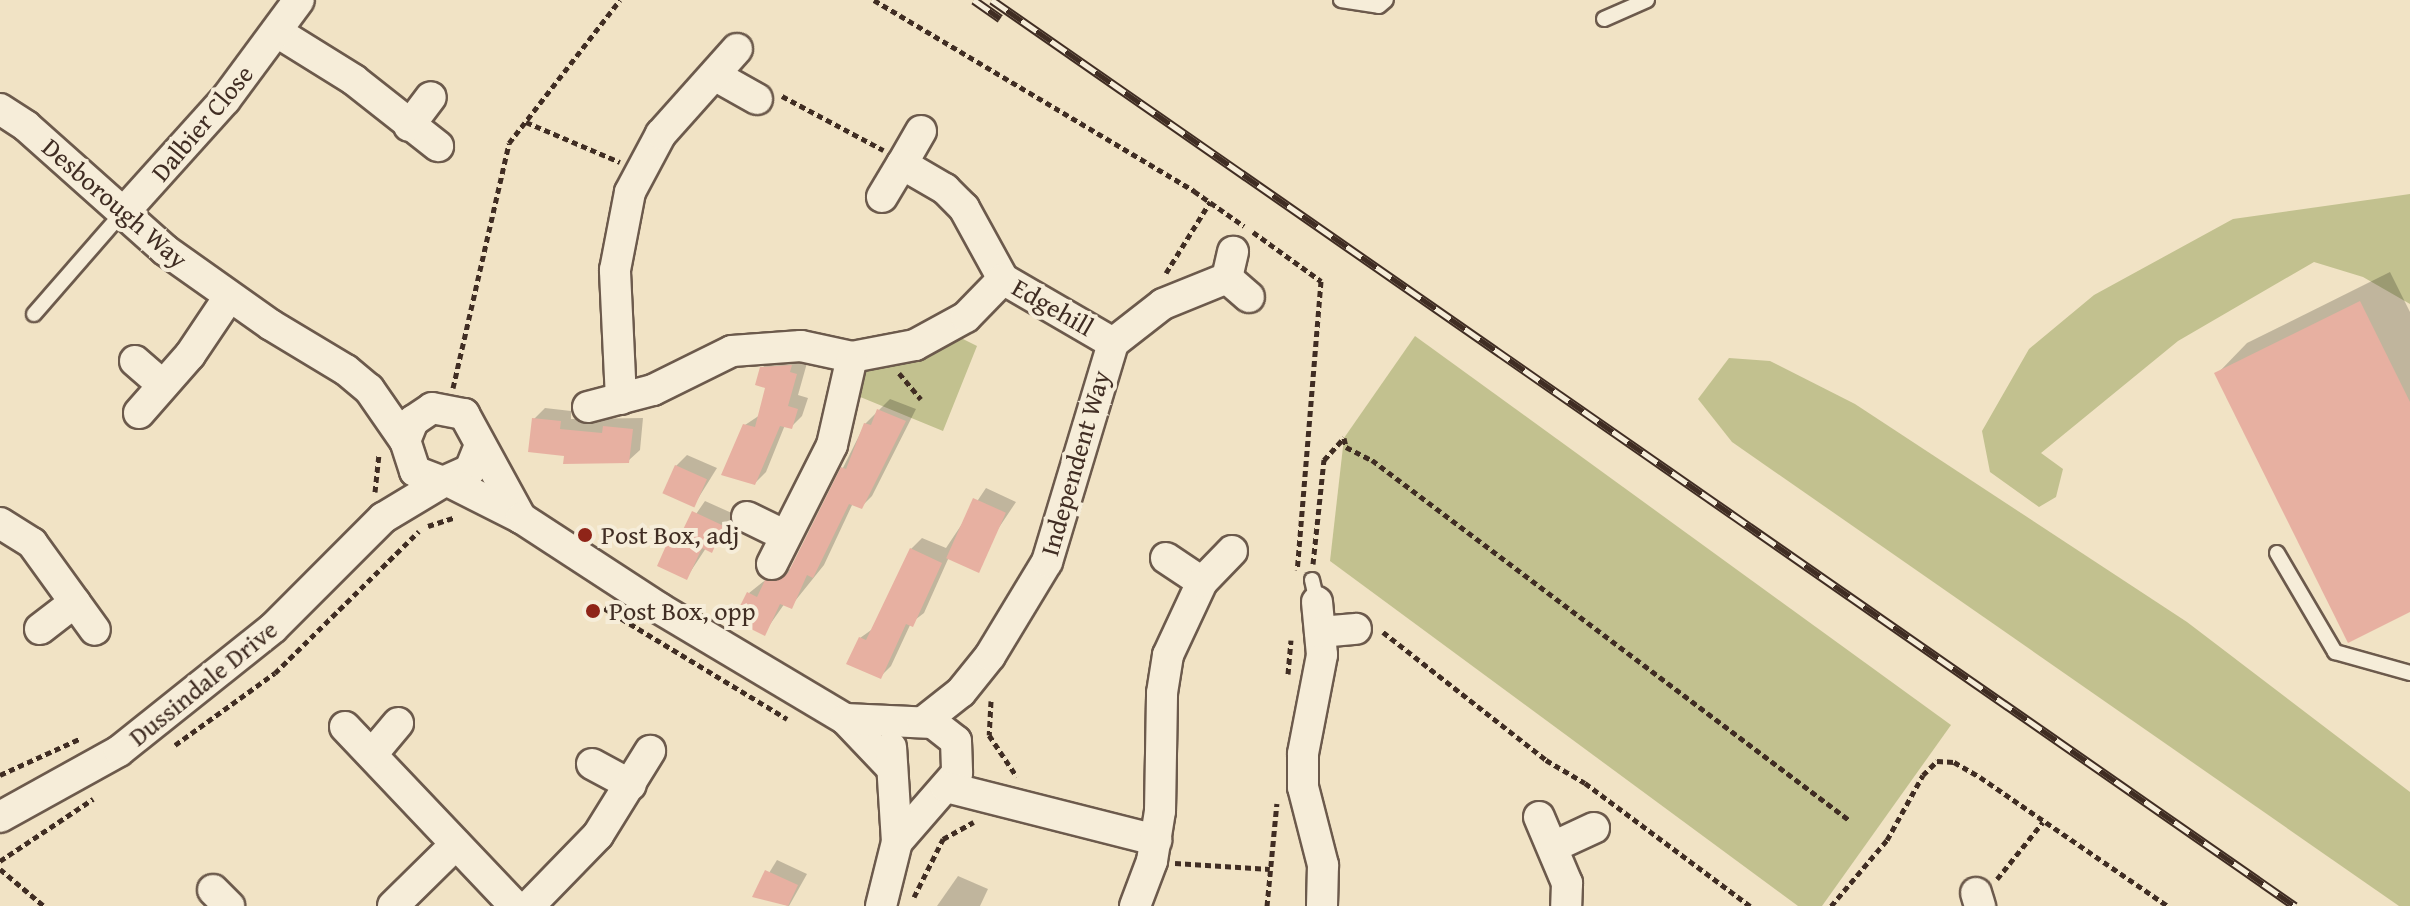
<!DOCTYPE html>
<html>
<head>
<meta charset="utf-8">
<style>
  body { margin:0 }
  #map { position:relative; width:2410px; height:906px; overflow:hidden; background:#f1e3c5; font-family:"Gentium Book Plus",serif }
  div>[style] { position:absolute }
  .green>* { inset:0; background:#c2c18f }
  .shadow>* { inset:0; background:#0003 }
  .building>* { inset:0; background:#e7b0a1; transform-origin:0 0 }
  .path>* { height:5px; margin-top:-2.5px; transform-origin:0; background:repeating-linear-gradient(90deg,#402d23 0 6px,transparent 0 10px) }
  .roads { filter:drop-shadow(2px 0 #6c5a4c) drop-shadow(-2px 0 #6c5a4c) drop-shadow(0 2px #6c5a4c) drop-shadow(0 -2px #6c5a4c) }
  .lane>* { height:14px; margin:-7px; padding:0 7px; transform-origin:7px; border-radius:7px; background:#f6edd9 }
  .street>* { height:30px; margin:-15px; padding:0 15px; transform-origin:15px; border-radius:15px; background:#f6edd9 }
  .rail>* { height:9px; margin-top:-4.5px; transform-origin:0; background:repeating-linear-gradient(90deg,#f6edd9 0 18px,#402d23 0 36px); box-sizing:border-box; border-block:2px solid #402d23 }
  .dots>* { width:22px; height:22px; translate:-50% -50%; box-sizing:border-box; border:4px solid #f6edd9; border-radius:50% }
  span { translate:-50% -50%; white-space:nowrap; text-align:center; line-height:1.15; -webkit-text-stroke:8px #f6edd9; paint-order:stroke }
  .street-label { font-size:26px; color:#402d23 }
  .poi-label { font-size:26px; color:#402d23 }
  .left { translate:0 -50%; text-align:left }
</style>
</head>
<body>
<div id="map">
  <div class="green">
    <div style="clip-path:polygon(2410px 194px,2410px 304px,2363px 277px,2314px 262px,2178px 341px,2041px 453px,2063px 469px,2056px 497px,2039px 507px,1990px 472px,1982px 431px,2029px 349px,2094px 295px,2233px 219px)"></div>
    <div style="clip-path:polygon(1415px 336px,1951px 725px,1822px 906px,1798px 906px,1330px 561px,1344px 438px)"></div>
    <div style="clip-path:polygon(961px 338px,977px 346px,943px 431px,853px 394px,865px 368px,920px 359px)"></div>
    <div style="clip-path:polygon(1729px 358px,1770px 361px,1855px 404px,2187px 622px,2410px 792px,2410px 906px,2399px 906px,1732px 442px,1698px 399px)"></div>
  </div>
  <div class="shadow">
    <div style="clip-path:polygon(2390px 272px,2410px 312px,2410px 610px,2217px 374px,2247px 343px)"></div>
    <div style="clip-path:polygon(774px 357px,807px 363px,798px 395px,808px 398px,802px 416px,791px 427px,785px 425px,766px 472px,755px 483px,745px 425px,760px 415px,768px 387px,762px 368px)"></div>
    <div style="clip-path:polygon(890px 399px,916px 409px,872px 496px,861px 507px,853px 503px,824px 565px,791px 606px,785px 603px,764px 633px,749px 593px,778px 570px,792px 569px,865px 424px)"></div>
    <div style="clip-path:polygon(545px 408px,571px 411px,571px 419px,643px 418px,640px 450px,628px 461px,566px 454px,534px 419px)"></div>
    <div style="clip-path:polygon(687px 455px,717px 468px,694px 505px,676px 466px)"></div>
    <div style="clip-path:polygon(986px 488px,1016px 502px,972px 568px,949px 557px,924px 613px,911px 623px,891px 666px,880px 677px,860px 638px,874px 628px,911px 549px,922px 538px,946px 548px)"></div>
    <div style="clip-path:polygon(705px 501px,734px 514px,722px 539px,711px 550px,706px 548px,687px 577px,671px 540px,685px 530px)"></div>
    <div style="clip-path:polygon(777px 860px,807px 874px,789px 906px,755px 896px)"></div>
    <div style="clip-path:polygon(958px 876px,988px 889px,980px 906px,937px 906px)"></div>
  </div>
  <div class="building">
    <div style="clip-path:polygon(2360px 301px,2410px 402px,2410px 612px,2348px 643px,2214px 373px)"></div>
    <div style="clip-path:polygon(792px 365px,790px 372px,797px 374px,788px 406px,798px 409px,792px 429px,780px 426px,755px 485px,721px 475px,743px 424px,755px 427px,765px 388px,755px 385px,760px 367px)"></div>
    <div style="clip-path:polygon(877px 409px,906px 421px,862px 509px,849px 504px,813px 578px,807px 575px,792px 609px,780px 604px,765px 636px,733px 620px,747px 592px,757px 597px,765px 580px,781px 579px,788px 573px,841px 467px,846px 469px,864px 423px,871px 425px)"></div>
    <div style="clip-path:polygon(532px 418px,561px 421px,560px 429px,602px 433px,603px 426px,633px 429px,629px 463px,563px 464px,564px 456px,528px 452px)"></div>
    <div style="left:675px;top:465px;width:35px;height:31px;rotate:24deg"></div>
    <div style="left:973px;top:498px;width:36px;height:66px;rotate:24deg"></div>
    <div style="clip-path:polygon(692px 511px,724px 526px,712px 553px,702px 548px,687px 580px,657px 566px,669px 539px,677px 542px)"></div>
    <div style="clip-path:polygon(910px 548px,942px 563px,913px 627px,906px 624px,881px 679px,846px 664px,859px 637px,866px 640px)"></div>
    <div style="clip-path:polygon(765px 870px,798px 885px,788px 906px,752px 897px)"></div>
  </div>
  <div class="path">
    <div style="left:874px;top:0;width:373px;rotate:30.8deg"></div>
    <div style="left:1194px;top:191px;width:61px;rotate:35deg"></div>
    <div style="left:782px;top:96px;width:115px;rotate:28.1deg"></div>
    <div style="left:526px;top:122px;width:102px;rotate:23.1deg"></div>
    <div style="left:1253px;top:232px;width:84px;rotate:35.8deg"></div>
    <div style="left:1321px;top:281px;width:290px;rotate:94.7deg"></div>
    <div style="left:1166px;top:273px;width:84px;rotate:-58.2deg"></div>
    <div style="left:899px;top:373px;width:34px;rotate:50deg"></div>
    <div style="left:453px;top:388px;width:251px;rotate:-77.1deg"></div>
    <div style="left:509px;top:143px;width:181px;rotate:-52.2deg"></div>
    <div style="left:375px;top:492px;width:37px;rotate:-84deg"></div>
    <div style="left:428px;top:526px;width:29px;rotate:-18deg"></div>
    <div style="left:1313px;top:564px;width:105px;rotate:-84deg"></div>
    <div style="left:1324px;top:460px;width:30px;rotate:-48deg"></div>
    <div style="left:1344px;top:438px;width:9px;rotate:77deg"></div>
    <div style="left:1346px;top:447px;width:29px;rotate:27deg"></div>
    <div style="left:1372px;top:460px;width:598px;rotate:37.04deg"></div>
    <div style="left:604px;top:608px;width:214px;rotate:31.2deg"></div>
    <div style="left:1383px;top:632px;width:207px;rotate:38.1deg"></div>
    <div style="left:1546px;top:760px;width:45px;rotate:30.5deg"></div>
    <div style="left:1585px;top:783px;width:206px;rotate:36.7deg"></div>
    <div style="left:1288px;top:674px;width:34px;rotate:-85deg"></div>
    <div style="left:991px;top:701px;width:34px;rotate:93deg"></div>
    <div style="left:989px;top:735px;width:50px;rotate:56.3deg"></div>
    <div style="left:175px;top:745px;width:123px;rotate:-35.8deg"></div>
    <div style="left:275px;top:673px;width:202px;rotate:-44.6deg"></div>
    <div style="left:0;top:775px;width:87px;rotate:-24.5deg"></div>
    <div style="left:0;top:861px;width:112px;rotate:-33.7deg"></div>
    <div style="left:1175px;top:863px;width:95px;rotate:3.6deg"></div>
    <div style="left:0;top:869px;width:57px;rotate:40.1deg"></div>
    <div style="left:1997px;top:879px;width:73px;rotate:-51.1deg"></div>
    <div style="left:914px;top:897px;width:65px;rotate:-63.4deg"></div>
    <div style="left:943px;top:839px;width:35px;rotate:-29deg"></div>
    <div style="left:1267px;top:906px;width:103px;rotate:-84.5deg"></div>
    <div style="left:1831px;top:906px;width:87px;rotate:-49.7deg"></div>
    <div style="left:1887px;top:840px;width:74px;rotate:-61deg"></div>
    <div style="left:1923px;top:775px;width:20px;rotate:-45deg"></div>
    <div style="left:1937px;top:761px;width:17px;rotate:3deg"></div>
    <div style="left:1954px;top:762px;width:30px;rotate:30deg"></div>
    <div style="left:1980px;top:777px;width:228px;rotate:34.5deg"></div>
  </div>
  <div class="roads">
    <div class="lane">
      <div style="left:1341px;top:0;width:38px;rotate:9deg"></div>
      <div style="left:1379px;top:6px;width:9px;rotate:-41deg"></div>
      <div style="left:1604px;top:19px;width:47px;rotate:-23.8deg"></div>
      <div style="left:34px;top:314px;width:135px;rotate:-48.9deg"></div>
      <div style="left:2277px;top:553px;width:115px;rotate:59.6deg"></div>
      <div style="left:2335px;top:652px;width:78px;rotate:15.6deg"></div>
      <div style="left:1312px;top:580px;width:23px;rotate:77deg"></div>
    </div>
    <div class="street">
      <div style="left:277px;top:32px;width:91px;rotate:31.9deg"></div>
      <div style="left:354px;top:80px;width:107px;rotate:38.2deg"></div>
      <div style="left:716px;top:76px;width:47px;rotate:29.3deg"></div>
      <div style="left:0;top:109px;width:31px;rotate:33deg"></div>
      <div style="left:26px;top:126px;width:186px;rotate:41.7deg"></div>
      <div style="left:165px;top:250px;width:130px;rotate:35.3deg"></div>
      <div style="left:271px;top:325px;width:87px;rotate:31deg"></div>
      <div style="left:346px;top:370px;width:30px;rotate:40deg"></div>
      <div style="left:369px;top:389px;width:63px;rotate:55.3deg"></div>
      <div style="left:409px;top:126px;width:36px;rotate:-53deg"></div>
      <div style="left:902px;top:164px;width:38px;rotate:-60deg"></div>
      <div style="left:882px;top:197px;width:39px;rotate:-59deg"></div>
      <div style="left:902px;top:164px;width:50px;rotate:30.2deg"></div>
      <div style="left:945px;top:189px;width:27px;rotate:45deg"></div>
      <div style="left:964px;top:208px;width:81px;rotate:61.2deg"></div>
      <div style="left:1003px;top:279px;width:127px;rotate:30.2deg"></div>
      <div style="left:124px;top:212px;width:151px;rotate:-48deg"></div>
      <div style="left:225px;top:100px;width:124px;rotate:-53.5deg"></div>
      <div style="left:1227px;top:278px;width:29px;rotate:41deg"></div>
      <div style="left:135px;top:361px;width:37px;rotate:41deg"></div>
      <div style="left:621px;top:399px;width:129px;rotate:-92.7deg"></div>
      <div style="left:615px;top:270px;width:79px;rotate:-79.1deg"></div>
      <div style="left:630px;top:192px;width:66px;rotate:-61.9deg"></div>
      <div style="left:661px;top:134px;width:114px;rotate:-48.2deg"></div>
      <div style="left:588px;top:407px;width:67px;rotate:-14.7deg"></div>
      <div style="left:653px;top:390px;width:88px;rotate:-26.3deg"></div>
      <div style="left:732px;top:351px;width:69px;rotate:-4.1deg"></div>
      <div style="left:801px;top:346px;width:52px;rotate:12.2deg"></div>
      <div style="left:852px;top:357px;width:64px;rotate:-10.8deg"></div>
      <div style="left:915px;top:345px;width:58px;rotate:-28.8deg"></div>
      <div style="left:966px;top:317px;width:53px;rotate:-45.8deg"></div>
      <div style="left:139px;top:413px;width:77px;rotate:-48.7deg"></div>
      <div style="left:190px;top:355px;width:70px;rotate:-56.1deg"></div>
      <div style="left:480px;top:445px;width:27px;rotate:112deg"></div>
      <div style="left:470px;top:470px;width:30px;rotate:156deg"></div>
      <div style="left:443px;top:482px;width:30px;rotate:-159deg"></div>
      <div style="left:415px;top:471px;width:32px;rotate:-108deg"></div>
      <div style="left:405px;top:441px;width:22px;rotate:-68deg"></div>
      <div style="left:413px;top:421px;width:23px;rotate:-34deg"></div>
      <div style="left:432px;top:408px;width:33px;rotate:11deg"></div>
      <div style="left:464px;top:414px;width:119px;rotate:61.3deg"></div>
      <div style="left:450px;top:482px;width:80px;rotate:26.9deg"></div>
      <div style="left:521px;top:518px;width:165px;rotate:33.1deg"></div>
      <div style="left:659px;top:608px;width:217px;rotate:30.8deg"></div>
      <div style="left:845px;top:719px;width:64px;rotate:46.3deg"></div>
      <div style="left:747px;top:517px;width:41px;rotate:25.9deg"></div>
      <div style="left:0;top:523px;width:38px;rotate:32deg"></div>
      <div style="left:32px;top:543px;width:107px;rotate:54.1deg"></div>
      <div style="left:1166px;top:558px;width:43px;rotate:33.7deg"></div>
      <div style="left:772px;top:564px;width:133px;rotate:-63.2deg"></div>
      <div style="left:832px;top:445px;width:90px;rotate:-77.2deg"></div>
      <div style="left:1317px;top:602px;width:53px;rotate:84.6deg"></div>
      <div style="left:1322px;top:655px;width:101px;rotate:100.9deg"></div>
      <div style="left:1303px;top:754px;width:33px;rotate:90deg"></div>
      <div style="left:1303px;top:787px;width:81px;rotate:75.6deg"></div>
      <div style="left:1323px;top:865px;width:41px;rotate:91.4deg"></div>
      <div style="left:40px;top:629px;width:44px;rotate:-37.6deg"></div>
      <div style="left:1320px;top:632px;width:36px;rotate:-5deg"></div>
      <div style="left:845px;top:719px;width:88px;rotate:2.6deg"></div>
      <div style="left:933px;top:723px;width:29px;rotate:38deg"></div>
      <div style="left:956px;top:741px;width:32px;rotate:88deg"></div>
      <div style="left:957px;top:773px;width:91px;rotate:131deg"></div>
      <div style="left:923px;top:722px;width:48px;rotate:-38.3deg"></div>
      <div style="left:961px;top:692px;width:46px;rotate:-51.1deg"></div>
      <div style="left:990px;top:656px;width:110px;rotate:-58.8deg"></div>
      <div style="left:1047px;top:562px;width:229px;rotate:-73.2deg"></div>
      <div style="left:1113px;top:343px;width:63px;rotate:-38deg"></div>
      <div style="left:1163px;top:304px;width:69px;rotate:-22.1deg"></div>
      <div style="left:1227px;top:278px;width:27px;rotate:-77deg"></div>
      <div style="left:345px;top:727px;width:247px;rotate:46.5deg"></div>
      <div style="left:373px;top:753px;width:39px;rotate:-50deg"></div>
      <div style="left:592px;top:764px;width:44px;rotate:28.3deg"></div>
      <div style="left:946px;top:787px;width:217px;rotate:14.2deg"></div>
      <div style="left:0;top:817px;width:136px;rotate:-29deg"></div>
      <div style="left:119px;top:751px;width:197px;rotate:-38.6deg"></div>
      <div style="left:273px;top:628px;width:156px;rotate:-45deg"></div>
      <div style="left:383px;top:518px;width:70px;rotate:-31deg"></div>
      <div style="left:1539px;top:817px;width:72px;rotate:67deg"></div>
      <div style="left:1567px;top:883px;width:23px;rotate:92deg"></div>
      <div style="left:1555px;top:846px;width:43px;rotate:-24.8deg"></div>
      <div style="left:213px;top:890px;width:23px;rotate:45deg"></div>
      <div style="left:1976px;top:893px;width:14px;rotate:73deg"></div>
      <div style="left:393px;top:906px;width:88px;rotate:-44.5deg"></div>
      <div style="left:529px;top:906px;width:99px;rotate:-45.8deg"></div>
      <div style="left:598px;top:835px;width:99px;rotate:-58.2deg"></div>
      <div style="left:881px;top:906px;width:66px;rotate:-76deg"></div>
      <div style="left:897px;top:842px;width:95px;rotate:-93.6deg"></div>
      <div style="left:1135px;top:906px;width:48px;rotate:-69.3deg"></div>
      <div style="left:1152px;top:861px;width:51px;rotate:-80.9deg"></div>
      <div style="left:1160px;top:811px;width:118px;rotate:-89deg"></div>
      <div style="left:1162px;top:693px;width:38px;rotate:-81deg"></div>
      <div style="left:1168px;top:655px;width:81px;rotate:-65deg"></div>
      <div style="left:1202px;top:582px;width:43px;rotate:-45.9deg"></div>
    </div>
  </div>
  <div class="rail">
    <div style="left:974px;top:0;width:32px;rotate:35deg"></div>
    <div style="left:992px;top:0;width:1587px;rotate:34.81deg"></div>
  </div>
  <div class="dots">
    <div style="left:585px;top:535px;background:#8f2418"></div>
    <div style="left:593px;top:611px;background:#8f2418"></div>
  </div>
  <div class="street-label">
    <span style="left:202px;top:123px;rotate:-50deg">Dalbier Close</span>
    <span style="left:115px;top:203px;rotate:41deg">Desborough Way</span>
    <span style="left:1053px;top:307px;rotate:30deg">Edgehill</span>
    <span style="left:1075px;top:463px;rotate:-74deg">Independent Way</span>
    <span style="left:203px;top:683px;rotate:-39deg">Dussindale Drive</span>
  </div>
  <div class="poi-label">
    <span class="left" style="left:601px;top:535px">Post Box, adj</span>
    <span class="left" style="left:609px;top:611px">Post Box, opp</span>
  </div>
</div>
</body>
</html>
